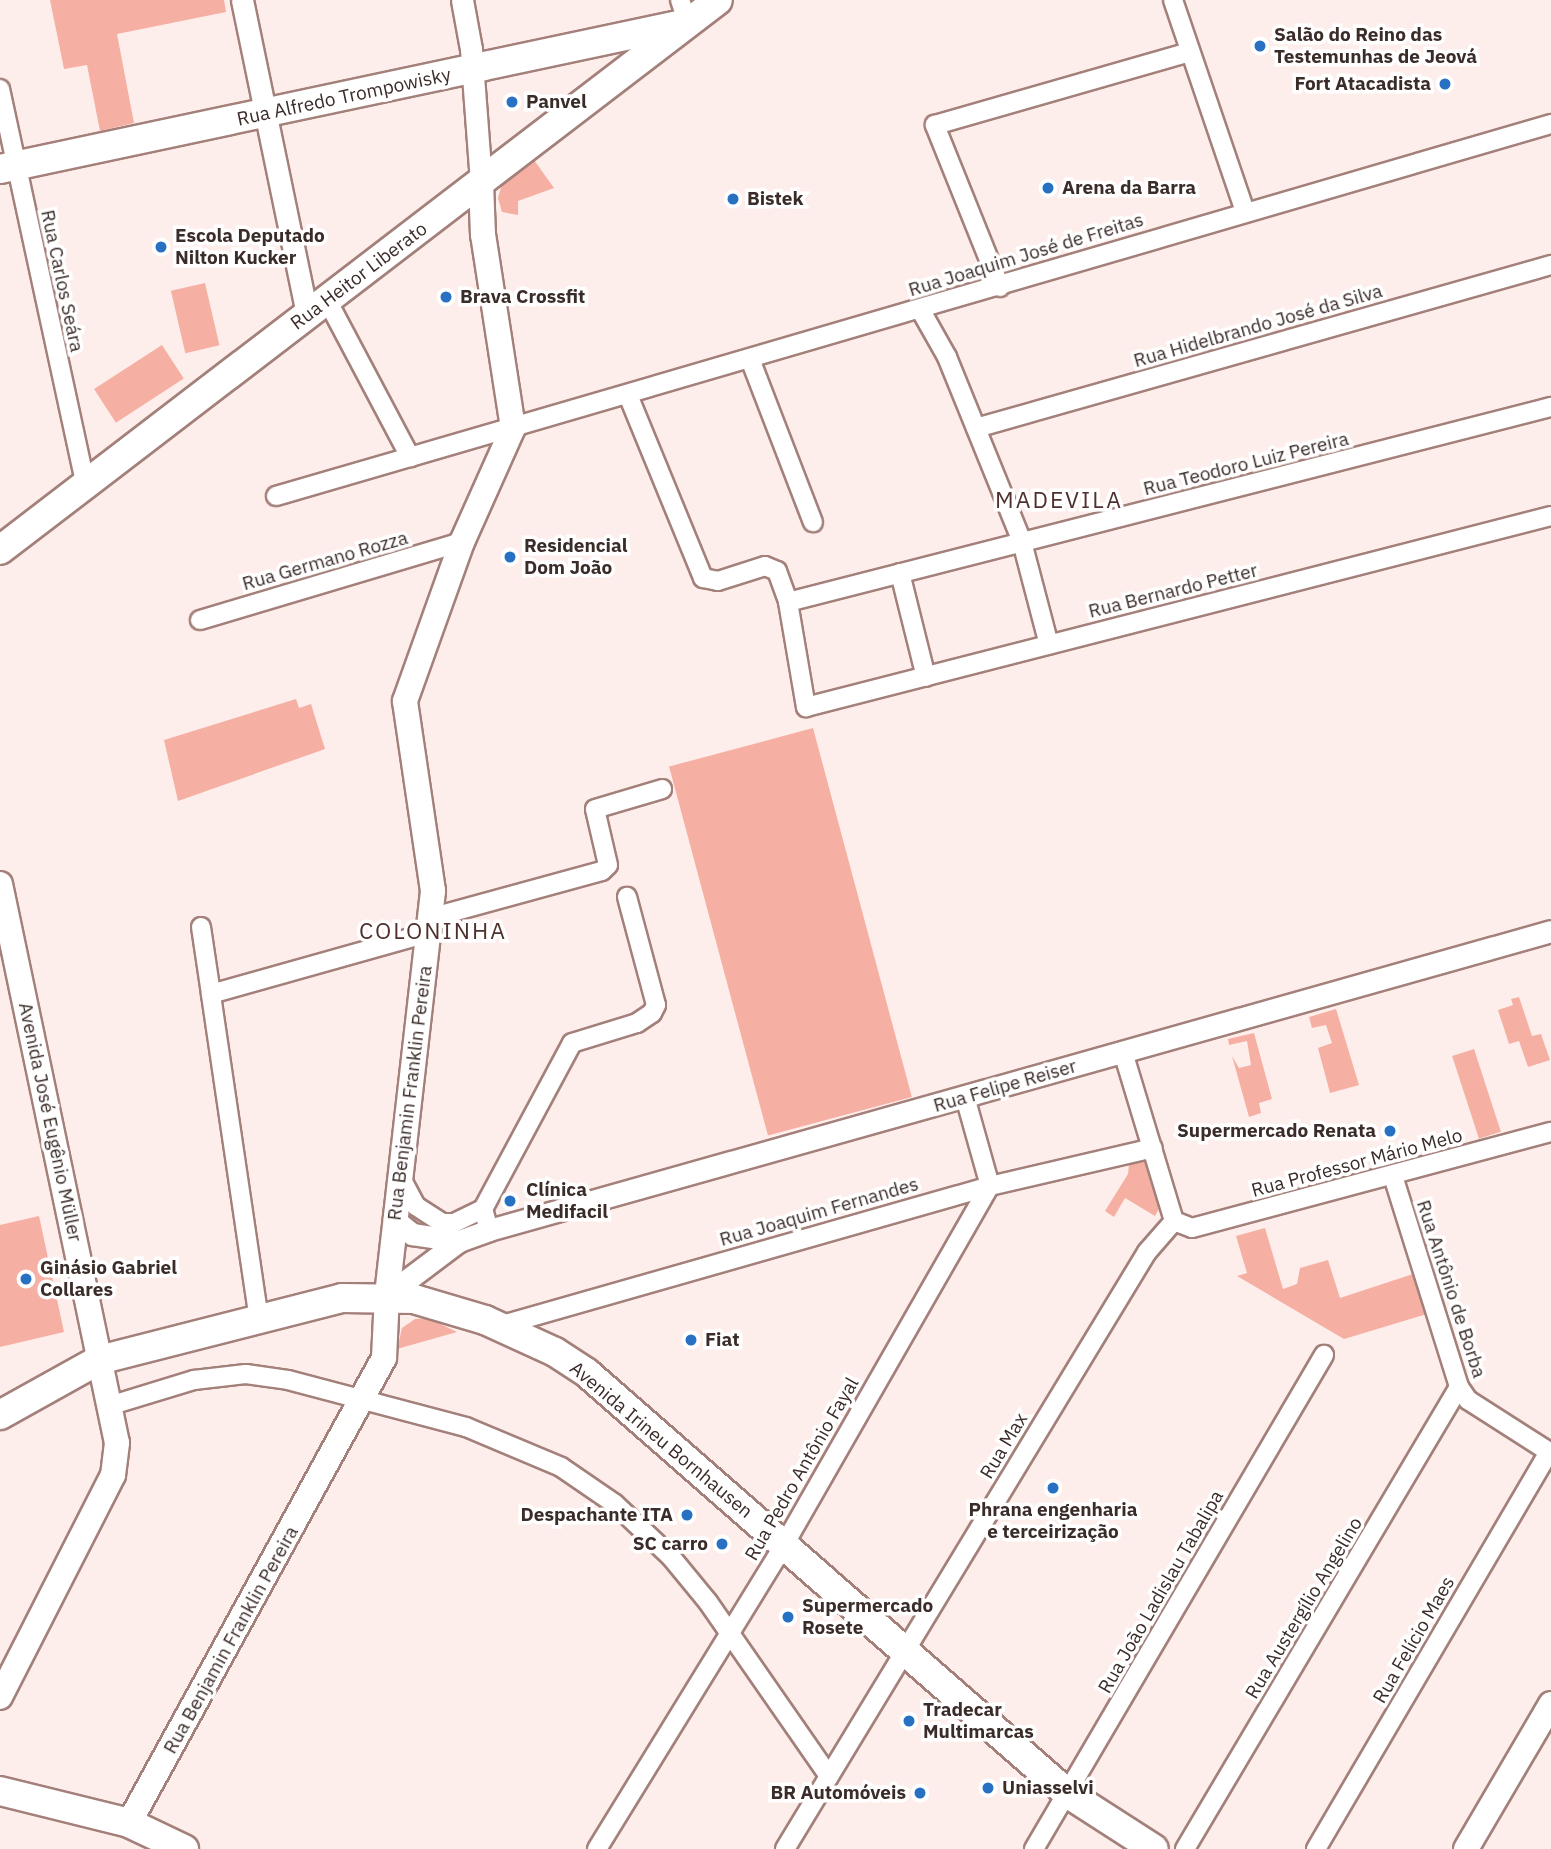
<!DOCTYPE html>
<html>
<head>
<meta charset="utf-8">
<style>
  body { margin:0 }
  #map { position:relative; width:1551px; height:1849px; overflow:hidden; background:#feeeeb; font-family:"IBM Plex Sans",sans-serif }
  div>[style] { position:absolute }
  .green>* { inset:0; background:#f6afa3; transform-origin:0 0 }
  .roads { filter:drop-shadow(2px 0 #a3807a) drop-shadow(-2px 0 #a3807a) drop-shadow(0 2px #a3807a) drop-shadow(0 -2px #a3807a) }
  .minor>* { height:18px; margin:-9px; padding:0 9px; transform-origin:9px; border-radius:9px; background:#fff }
  .tertiary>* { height:21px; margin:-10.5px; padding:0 10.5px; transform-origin:10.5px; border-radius:10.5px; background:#fff }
  .secondary>* { height:24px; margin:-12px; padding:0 12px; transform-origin:12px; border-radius:12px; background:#fff }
  .primary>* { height:28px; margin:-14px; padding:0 14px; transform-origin:14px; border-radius:14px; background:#fff }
  .dots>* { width:19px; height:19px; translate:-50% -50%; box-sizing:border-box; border:4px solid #fff; border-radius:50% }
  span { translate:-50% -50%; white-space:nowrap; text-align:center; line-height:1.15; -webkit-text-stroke:7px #fff; paint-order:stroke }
  .poi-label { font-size:19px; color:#3a2c29; font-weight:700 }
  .left { translate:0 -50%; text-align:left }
  .right { translate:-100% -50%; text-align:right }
  .street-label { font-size:19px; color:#3a2c29 }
  .quarter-label { font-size:23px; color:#4e302c; letter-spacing:2px }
</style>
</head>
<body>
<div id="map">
  <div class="green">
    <div style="clip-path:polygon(50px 0,224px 0,226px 12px,117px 34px,134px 123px,100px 131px,87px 65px,64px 69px)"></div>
    <div style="clip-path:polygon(534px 160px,554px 188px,518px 201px,518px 215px,502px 212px,498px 198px,502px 184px)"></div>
    <div style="left:205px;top:283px;width:64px;height:35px;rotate:77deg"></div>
    <div style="left:162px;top:345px;width:40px;height:81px;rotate:57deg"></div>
    <div style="clip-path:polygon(296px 699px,299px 708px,311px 704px,325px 749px,178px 801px,164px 740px)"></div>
    <div style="left:813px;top:728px;width:382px;height:149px;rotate:75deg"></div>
    <div style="clip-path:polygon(1519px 997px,1532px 1036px,1541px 1034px,1550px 1060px,1528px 1067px,1519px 1041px,1509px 1044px,1498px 1010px,1513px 1005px,1511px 999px)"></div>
    <div style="clip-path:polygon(1336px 1009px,1359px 1085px,1330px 1093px,1318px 1048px,1332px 1043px,1326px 1025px,1312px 1028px,1309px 1017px)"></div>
    <div style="clip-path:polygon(1254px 1033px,1272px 1099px,1259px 1103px,1261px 1113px,1249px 1117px,1232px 1056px,1239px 1068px,1251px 1065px,1247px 1041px,1229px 1045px,1228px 1039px)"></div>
    <div style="left:1474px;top:1049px;width:87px;height:23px;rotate:72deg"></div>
    <div style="clip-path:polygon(1148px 1161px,1162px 1203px,1155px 1216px,1125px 1198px,1114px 1217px,1105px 1211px,1128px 1174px,1129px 1164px)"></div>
    <div style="clip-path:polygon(39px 1216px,64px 1332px,0 1347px,0 1225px)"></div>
    <div style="clip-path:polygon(1265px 1228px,1283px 1289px,1297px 1284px,1300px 1268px,1328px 1260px,1340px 1298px,1413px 1274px,1427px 1314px,1344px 1339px,1237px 1276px,1247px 1273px,1236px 1236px)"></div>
    <div style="clip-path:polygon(428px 1318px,457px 1332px,397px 1349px,402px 1328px,415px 1319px)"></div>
  </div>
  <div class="roads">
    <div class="minor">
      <div style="left:680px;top:0;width:24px;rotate:71deg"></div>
      <div style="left:1173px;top:0;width:223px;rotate:71.2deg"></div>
      <div style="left:0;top:89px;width:402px;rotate:77.8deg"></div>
      <div style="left:1000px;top:287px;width:175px;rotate:-111.9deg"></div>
      <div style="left:935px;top:125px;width:265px;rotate:-16deg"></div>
      <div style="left:327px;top:300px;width:178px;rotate:62.1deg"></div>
      <div style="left:410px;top:457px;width:1189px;rotate:-16.27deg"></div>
      <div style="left:920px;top:309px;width:55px;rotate:60.6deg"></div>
      <div style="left:947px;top:357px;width:200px;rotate:67.9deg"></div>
      <div style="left:1022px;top:542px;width:106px;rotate:75.3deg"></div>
      <div style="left:750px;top:359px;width:175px;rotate:68.9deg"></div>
      <div style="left:628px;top:395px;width:198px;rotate:67.7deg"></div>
      <div style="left:703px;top:578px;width:15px;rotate:11deg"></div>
      <div style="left:718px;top:581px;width:49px;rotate:-17.7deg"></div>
      <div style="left:765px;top:566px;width:13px;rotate:23deg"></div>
      <div style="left:777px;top:571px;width:33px;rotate:70deg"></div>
      <div style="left:788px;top:602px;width:107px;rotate:80.3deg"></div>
      <div style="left:806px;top:707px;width:769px;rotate:-14.38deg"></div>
      <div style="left:976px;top:428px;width:598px;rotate:-15.83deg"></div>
      <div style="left:276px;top:496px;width:140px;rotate:-16.2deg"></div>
      <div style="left:900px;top:573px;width:107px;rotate:76deg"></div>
      <div style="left:788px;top:602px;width:788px;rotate:-14.34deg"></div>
      <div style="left:200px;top:620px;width:273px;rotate:-16.6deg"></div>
      <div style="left:430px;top:918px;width:178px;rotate:-15.3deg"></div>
      <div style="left:602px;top:871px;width:8px;rotate:-45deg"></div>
      <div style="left:608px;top:865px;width:57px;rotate:-103.1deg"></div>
      <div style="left:595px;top:809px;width:70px;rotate:-16.6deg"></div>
      <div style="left:201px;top:927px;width:68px;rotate:81.5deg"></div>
      <div style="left:1393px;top:1176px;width:221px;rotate:72.6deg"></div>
      <div style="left:1459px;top:1387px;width:16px;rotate:55deg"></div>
      <div style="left:1468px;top:1400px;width:98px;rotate:32.6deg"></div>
      <div style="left:401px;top:1178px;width:32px;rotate:62deg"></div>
      <div style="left:416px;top:1206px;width:31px;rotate:33deg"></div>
      <div style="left:442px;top:1223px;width:12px"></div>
      <div style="left:454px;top:1223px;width:32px;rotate:-26deg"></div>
      <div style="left:1174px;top:1221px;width:19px;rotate:21deg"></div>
      <div style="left:1192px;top:1228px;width:372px;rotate:-15deg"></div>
      <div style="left:489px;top:1230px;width:22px;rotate:-106deg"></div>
      <div style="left:483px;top:1209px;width:188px;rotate:-61.8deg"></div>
      <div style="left:572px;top:1043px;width:68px;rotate:-17.1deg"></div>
      <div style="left:637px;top:1023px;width:18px;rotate:-34deg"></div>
      <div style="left:652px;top:1013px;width:9px;rotate:-63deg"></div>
      <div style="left:656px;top:1005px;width:112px;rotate:-105deg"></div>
      <div style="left:259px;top:1320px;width:330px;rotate:-98.4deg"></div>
      <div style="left:211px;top:994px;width:225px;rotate:-15.7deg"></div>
      <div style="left:499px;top:1326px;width:511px;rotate:-15.91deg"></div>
      <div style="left:990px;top:1186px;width:167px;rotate:-13.1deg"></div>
      <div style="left:112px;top:1405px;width:86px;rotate:-17deg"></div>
      <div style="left:194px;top:1380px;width:52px;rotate:-6.6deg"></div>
      <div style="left:246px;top:1374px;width:42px;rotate:8.1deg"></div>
      <div style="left:288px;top:1380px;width:184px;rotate:14.8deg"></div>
      <div style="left:466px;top:1427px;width:103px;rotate:22.8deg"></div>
      <div style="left:561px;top:1467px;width:65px;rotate:34.4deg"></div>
      <div style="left:615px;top:1504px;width:77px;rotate:43.4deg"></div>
      <div style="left:671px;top:1557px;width:58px;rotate:50.6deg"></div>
      <div style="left:708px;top:1602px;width:212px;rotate:55.2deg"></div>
      <div style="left:597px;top:1849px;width:357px;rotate:-58.4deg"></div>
      <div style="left:784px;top:1545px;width:414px;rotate:-60.2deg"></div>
      <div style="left:990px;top:1186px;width:92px;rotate:-105.7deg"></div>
      <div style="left:785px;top:1849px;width:698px;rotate:-58.77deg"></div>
      <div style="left:1147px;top:1252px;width:41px;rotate:-48.9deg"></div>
      <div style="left:1174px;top:1221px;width:177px;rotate:-106.8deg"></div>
      <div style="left:1034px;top:1849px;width:573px;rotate:-59.59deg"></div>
      <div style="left:1185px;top:1849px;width:537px;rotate:-59.33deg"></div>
      <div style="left:1316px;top:1849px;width:460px;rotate:-59.6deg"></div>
    </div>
    <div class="tertiary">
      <div style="left:242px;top:0;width:322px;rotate:78.3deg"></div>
      <div style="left:462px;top:0;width:50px;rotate:79.6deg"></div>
      <div style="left:471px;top:49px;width:133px;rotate:85.7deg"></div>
      <div style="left:396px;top:1221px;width:21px;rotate:39deg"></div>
      <div style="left:412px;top:1234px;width:48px;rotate:8.5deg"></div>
      <div style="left:387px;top:1295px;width:90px;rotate:-36.9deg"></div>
      <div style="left:459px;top:1241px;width:32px;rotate:-20deg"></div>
      <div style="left:489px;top:1230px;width:1103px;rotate:-15.72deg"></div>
    </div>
    <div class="secondary">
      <div style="left:0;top:884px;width:571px;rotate:78.18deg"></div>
      <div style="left:117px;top:1443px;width:32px;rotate:97deg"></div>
      <div style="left:113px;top:1475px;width:249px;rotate:117deg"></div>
      <div style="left:129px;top:1823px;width:530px;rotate:-61.26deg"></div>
      <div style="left:384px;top:1358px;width:63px;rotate:-87.3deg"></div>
      <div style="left:387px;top:1295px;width:407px;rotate:-83.5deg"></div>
      <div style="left:433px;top:891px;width:192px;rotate:-98.4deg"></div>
      <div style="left:405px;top:701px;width:169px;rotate:-70.3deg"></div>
      <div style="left:462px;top:542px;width:125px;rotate:-65.9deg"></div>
      <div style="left:513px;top:428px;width:195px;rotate:-98.8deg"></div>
      <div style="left:483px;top:235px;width:53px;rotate:-92.2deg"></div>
      <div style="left:1466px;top:1849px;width:168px;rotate:-59.6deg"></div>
    </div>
    <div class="primary">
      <div style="left:0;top:169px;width:697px;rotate:-12deg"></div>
      <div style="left:0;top:550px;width:904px;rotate:-37.45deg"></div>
      <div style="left:0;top:1415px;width:113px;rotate:-29.1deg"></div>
      <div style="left:99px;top:1360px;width:251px;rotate:-14.3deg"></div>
      <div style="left:342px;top:1298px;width:72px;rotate:0.8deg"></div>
      <div style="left:414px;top:1299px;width:74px;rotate:16.5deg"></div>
      <div style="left:485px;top:1320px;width:77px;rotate:24.6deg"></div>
      <div style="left:555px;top:1352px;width:38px;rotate:33deg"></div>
      <div style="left:587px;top:1373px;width:638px;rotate:41.19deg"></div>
      <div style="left:1067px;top:1793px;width:103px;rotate:32.8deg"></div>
      <div style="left:0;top:1791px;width:133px;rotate:13.9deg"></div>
      <div style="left:129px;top:1823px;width:61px;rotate:25.3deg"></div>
    </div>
  </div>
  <div class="dots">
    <div style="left:1260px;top:46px;background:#2871c2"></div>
    <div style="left:1445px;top:84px;background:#2871c2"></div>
    <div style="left:512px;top:102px;background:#2871c2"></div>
    <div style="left:1048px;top:188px;background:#2871c2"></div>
    <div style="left:733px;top:199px;background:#2871c2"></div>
    <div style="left:161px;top:247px;background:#2871c2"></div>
    <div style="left:446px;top:297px;background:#2871c2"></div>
    <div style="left:510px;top:557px;background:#2871c2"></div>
    <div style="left:1390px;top:1131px;background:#2871c2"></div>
    <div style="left:510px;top:1201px;background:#2871c2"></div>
    <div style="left:26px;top:1279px;background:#2871c2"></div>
    <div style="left:691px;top:1340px;background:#2871c2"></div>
    <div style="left:1053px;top:1488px;background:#2871c2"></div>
    <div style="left:687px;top:1515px;background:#2871c2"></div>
    <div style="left:722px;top:1544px;background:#2871c2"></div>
    <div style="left:788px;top:1617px;background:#2871c2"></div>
    <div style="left:909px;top:1721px;background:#2871c2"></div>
    <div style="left:988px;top:1788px;background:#2871c2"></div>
    <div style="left:920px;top:1793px;background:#2871c2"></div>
  </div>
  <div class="poi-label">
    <span class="left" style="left:1274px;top:46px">Salão do Reino das<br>Testemunhas de Jeová</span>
    <span class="right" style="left:1431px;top:84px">Fort Atacadista</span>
    <span class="left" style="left:526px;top:102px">Panvel</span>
    <span class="left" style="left:1062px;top:188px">Arena da Barra</span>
    <span class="left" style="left:747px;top:199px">Bistek</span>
    <span class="left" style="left:175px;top:247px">Escola Deputado<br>Nilton Kucker</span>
    <span class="left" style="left:460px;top:297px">Brava Crossfit</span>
    <span class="left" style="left:524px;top:557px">Residencial<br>Dom João</span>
    <span class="right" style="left:1376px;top:1131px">Supermercado Renata</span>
    <span class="left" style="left:526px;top:1201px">Clínica<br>Medifacil</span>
    <span class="left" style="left:40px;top:1279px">Ginásio Gabriel<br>Collares</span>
    <span class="left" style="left:705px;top:1340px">Fiat</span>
    <span style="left:1053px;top:1521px">Phrana engenharia<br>e terceirização</span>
    <span class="right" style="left:673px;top:1515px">Despachante ITA</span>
    <span class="right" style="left:708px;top:1544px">SC carro</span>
    <span class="left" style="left:802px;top:1617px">Supermercado<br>Rosete</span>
    <span class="left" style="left:923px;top:1721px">Tradecar<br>Multimarcas</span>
    <span class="left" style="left:1002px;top:1788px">Uniasselvi</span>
    <span class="right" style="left:906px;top:1793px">BR Automóveis</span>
  </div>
  <div class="street-label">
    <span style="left:344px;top:97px;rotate:-12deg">Rua Alfredo Trompowisky</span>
    <span style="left:1026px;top:255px;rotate:-17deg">Rua Joaquim José de Freitas</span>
    <span style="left:359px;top:276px;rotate:-37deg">Rua Heitor Liberato</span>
    <span style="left:62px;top:281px;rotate:78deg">Rua Carlos Seára</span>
    <span style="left:1258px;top:326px;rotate:-16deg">Rua Hidelbrando José da Silva</span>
    <span style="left:1246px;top:464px;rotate:-14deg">Rua Teodoro Luiz Pereira</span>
    <span style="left:325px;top:561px;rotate:-16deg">Rua Germano Rozza</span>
    <span style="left:1173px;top:591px;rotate:-14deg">Rua Bernardo Petter</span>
    <span style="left:1005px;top:1086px;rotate:-16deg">Rua Felipe Reiser</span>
    <span style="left:410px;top:1093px;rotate:-83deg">Rua Benjamin Franklin Pereira</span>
    <span style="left:50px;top:1122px;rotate:78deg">Avenida José Eugênio Müller</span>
    <span style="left:1357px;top:1163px;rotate:-15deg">Rua Professor Mário Melo</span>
    <span style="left:819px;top:1212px;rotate:-16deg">Rua Joaquim Fernandes</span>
    <span style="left:1451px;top:1289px;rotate:72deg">Rua Antônio de Borba</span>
    <span style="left:661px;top:1440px;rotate:40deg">Avenida Irineu Bornhausen</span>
    <span style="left:1004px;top:1446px;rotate:-59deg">Rua Max</span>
    <span style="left:802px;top:1469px;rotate:-60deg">Rua Pedro Antônio Fayal</span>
    <span style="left:1161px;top:1592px;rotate:-60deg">Rua João Ladislau Tabalipa</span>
    <span style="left:1304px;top:1608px;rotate:-59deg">Rua Austergílio Angelino</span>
    <span style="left:231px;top:1640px;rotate:-61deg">Rua Benjamin Franklin Pereira</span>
    <span style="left:1414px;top:1640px;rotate:-60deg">Rua Felício Maes</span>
  </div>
  <div class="quarter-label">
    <span style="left:1059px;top:499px">MADEVILA</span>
    <span style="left:433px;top:930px">COLONINHA</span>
  </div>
</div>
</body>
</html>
